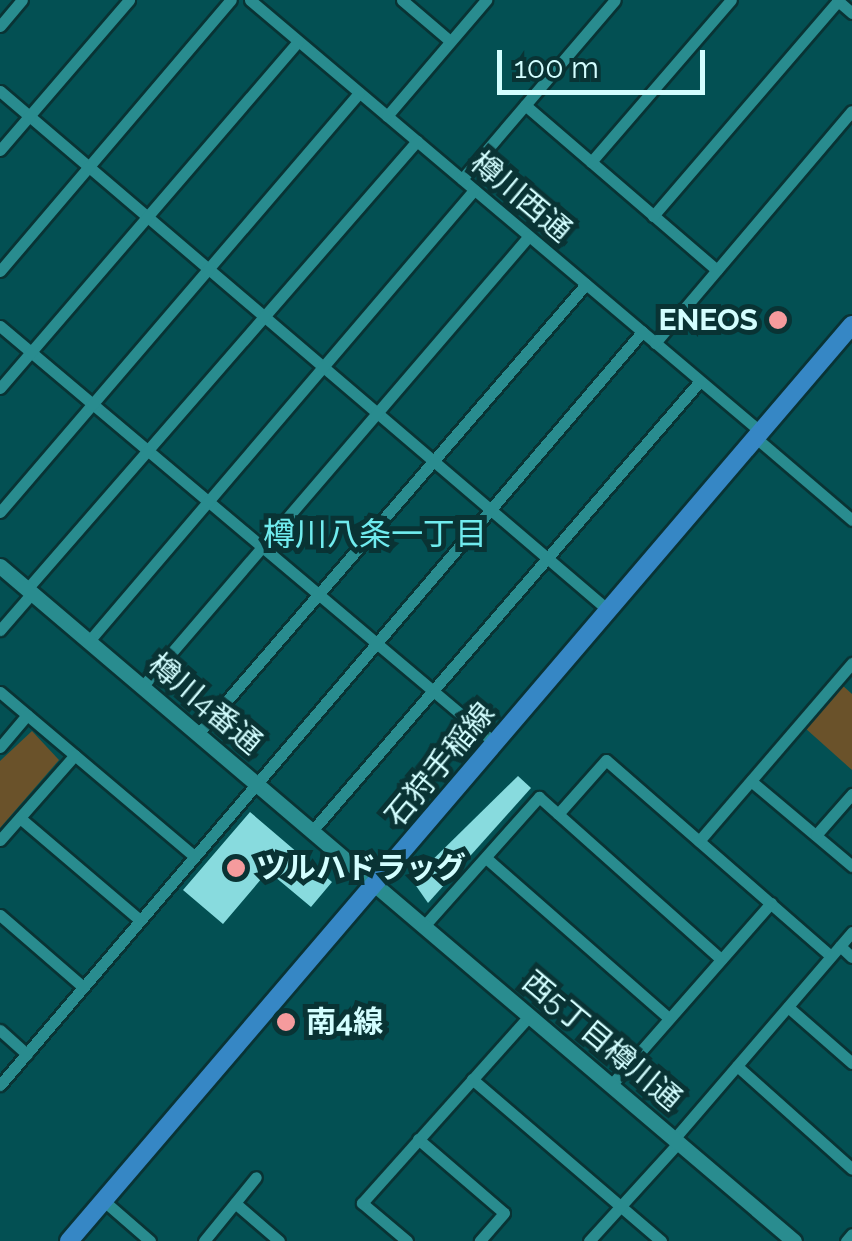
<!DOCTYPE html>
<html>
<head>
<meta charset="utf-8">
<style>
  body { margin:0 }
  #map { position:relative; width:852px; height:1241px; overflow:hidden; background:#035053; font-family:Raleway,"Noto Sans JP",sans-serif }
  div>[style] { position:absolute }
  .green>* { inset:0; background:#6a522a }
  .building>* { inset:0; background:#88dbde }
  .roads { filter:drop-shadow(2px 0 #093334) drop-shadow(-2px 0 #093334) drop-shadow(0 2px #093334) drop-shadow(0 -2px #093334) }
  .street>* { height:11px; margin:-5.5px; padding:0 5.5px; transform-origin:5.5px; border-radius:5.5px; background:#298c8f }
  .secondary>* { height:15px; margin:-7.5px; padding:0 7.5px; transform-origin:7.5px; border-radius:7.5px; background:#298c8f }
  .primary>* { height:18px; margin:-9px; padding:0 9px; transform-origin:9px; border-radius:9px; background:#3687c5 }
  .dots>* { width:28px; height:28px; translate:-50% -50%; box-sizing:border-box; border:5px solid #093334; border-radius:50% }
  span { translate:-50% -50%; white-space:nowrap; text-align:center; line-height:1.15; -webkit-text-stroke:10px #093334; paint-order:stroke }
  .street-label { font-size:30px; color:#d3feff }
  .poi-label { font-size:30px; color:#d3feff; font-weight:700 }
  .right { translate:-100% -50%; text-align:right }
  .left { translate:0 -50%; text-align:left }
  .neighbourhood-label { font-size:32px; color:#70ebee }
  .scale { position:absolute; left:497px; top:50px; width:208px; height:45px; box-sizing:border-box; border:5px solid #d3feff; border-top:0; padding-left:12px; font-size:30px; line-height:35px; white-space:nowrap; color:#d3feff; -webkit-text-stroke:8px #093334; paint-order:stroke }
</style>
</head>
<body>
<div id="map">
  <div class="green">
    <div style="clip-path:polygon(842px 685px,852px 694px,852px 770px,805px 728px)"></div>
    <div style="clip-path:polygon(32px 731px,59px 760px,0 828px,0 761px)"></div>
  </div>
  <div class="building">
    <div style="clip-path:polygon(518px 776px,531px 788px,428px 903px,412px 880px)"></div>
    <div style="clip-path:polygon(250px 812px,332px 882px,311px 907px,268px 871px,223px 924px,183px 890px)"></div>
  </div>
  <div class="roads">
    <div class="street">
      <div style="left:250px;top:0;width:669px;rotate:40.21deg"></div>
      <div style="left:402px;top:0;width:63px;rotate:40.5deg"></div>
      <div style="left:837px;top:0;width:20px;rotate:41deg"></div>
      <div style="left:0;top:26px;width:34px;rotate:-50deg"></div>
      <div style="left:0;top:91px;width:799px;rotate:40.48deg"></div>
      <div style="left:525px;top:105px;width:253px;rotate:40.7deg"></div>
      <div style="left:387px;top:116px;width:153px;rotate:-49.5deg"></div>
      <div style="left:0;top:150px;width:198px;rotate:-49.3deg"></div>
      <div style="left:591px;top:162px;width:214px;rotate:-49.2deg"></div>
      <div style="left:462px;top:179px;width:235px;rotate:-49.5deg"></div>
      <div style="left:653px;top:216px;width:284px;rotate:-49.3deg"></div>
      <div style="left:0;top:271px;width:356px;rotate:-49.6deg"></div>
      <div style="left:0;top:326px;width:647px;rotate:40.11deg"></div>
      <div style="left:655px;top:343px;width:304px;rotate:-49.7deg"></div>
      <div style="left:0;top:388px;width:457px;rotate:-49.3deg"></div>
      <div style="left:756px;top:438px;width:126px;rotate:40.5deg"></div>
      <div style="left:0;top:512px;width:552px;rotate:-49.41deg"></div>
      <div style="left:27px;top:589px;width:594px;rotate:-48.96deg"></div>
      <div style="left:0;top:630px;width:49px;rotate:-49.1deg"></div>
      <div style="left:89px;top:641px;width:593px;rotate:-49.51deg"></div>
      <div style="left:142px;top:687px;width:594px;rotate:-49.37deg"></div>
      <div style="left:0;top:692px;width:254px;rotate:40.2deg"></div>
      <div style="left:198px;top:734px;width:594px;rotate:-49.23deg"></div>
      <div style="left:0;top:747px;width:42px;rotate:-49.8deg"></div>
      <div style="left:751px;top:781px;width:132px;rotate:40.1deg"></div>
      <div style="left:558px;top:814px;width:72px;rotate:-48.4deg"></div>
      <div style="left:606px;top:760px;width:298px;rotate:41.1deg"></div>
      <div style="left:20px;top:818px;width:157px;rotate:40.4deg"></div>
      <div style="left:312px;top:831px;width:594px;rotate:-49.23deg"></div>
      <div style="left:816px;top:835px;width:55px;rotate:-48.7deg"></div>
      <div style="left:0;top:840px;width:113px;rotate:-48.6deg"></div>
      <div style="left:699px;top:841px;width:235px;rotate:-49.3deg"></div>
      <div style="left:486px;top:858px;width:243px;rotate:41.2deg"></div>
      <div style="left:0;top:915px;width:110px;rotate:40.9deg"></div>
      <div style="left:424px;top:926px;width:173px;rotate:-48.3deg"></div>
      <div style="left:539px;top:797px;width:244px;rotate:41.7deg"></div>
      <div style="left:840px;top:946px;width:16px;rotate:43deg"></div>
      <div style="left:788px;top:1007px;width:85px;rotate:41.2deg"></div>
      <div style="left:0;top:1030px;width:36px;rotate:42deg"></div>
      <div style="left:737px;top:1066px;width:154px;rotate:41.8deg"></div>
      <div style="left:472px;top:1079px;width:249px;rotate:40.6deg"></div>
      <div style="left:612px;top:1084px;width:241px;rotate:-48.7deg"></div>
      <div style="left:0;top:1085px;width:990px;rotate:-49.55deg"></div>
      <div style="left:418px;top:1139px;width:113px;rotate:40.7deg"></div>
      <div style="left:504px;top:1213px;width:37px;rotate:131deg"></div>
      <div style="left:674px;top:1139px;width:273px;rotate:-49.3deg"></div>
      <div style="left:104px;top:1201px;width:61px;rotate:41deg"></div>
      <div style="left:235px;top:1203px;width:58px;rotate:40.8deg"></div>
      <div style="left:204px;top:1241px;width:82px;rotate:-50.9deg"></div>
      <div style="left:407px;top:1241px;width:59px;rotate:-139.8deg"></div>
      <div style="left:362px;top:1203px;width:251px;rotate:-48.2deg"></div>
      <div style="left:589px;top:1241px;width:134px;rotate:-47.7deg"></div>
      <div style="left:846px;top:1241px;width:9px;rotate:-49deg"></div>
    </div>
    <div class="secondary">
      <div style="left:0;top:566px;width:1042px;rotate:40.37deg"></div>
    </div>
    <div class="primary">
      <div style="left:69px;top:1241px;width:1205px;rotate:-49.48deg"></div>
    </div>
  </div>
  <div class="dots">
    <div style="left:778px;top:320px;background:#f59b9d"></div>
    <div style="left:236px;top:868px;background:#f59b9d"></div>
    <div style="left:286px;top:1022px;background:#f59b9d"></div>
  </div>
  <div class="street-label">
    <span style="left:521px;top:197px;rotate:40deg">樽川西通</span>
    <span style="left:205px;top:704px;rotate:40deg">樽川4番通</span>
    <span style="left:440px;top:765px;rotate:-50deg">石狩手稲線</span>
    <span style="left:602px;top:1041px;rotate:40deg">西5丁目樽川通</span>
  </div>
  <div class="poi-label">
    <span class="right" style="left:758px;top:320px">ENEOS</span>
    <span class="left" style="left:256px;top:868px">ツルハドラッグ</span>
    <span class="left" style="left:306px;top:1022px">南4線</span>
  </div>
  <div class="neighbourhood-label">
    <span style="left:375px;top:534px">樽川八条一丁目</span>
  </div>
  <div class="scale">100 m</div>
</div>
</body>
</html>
